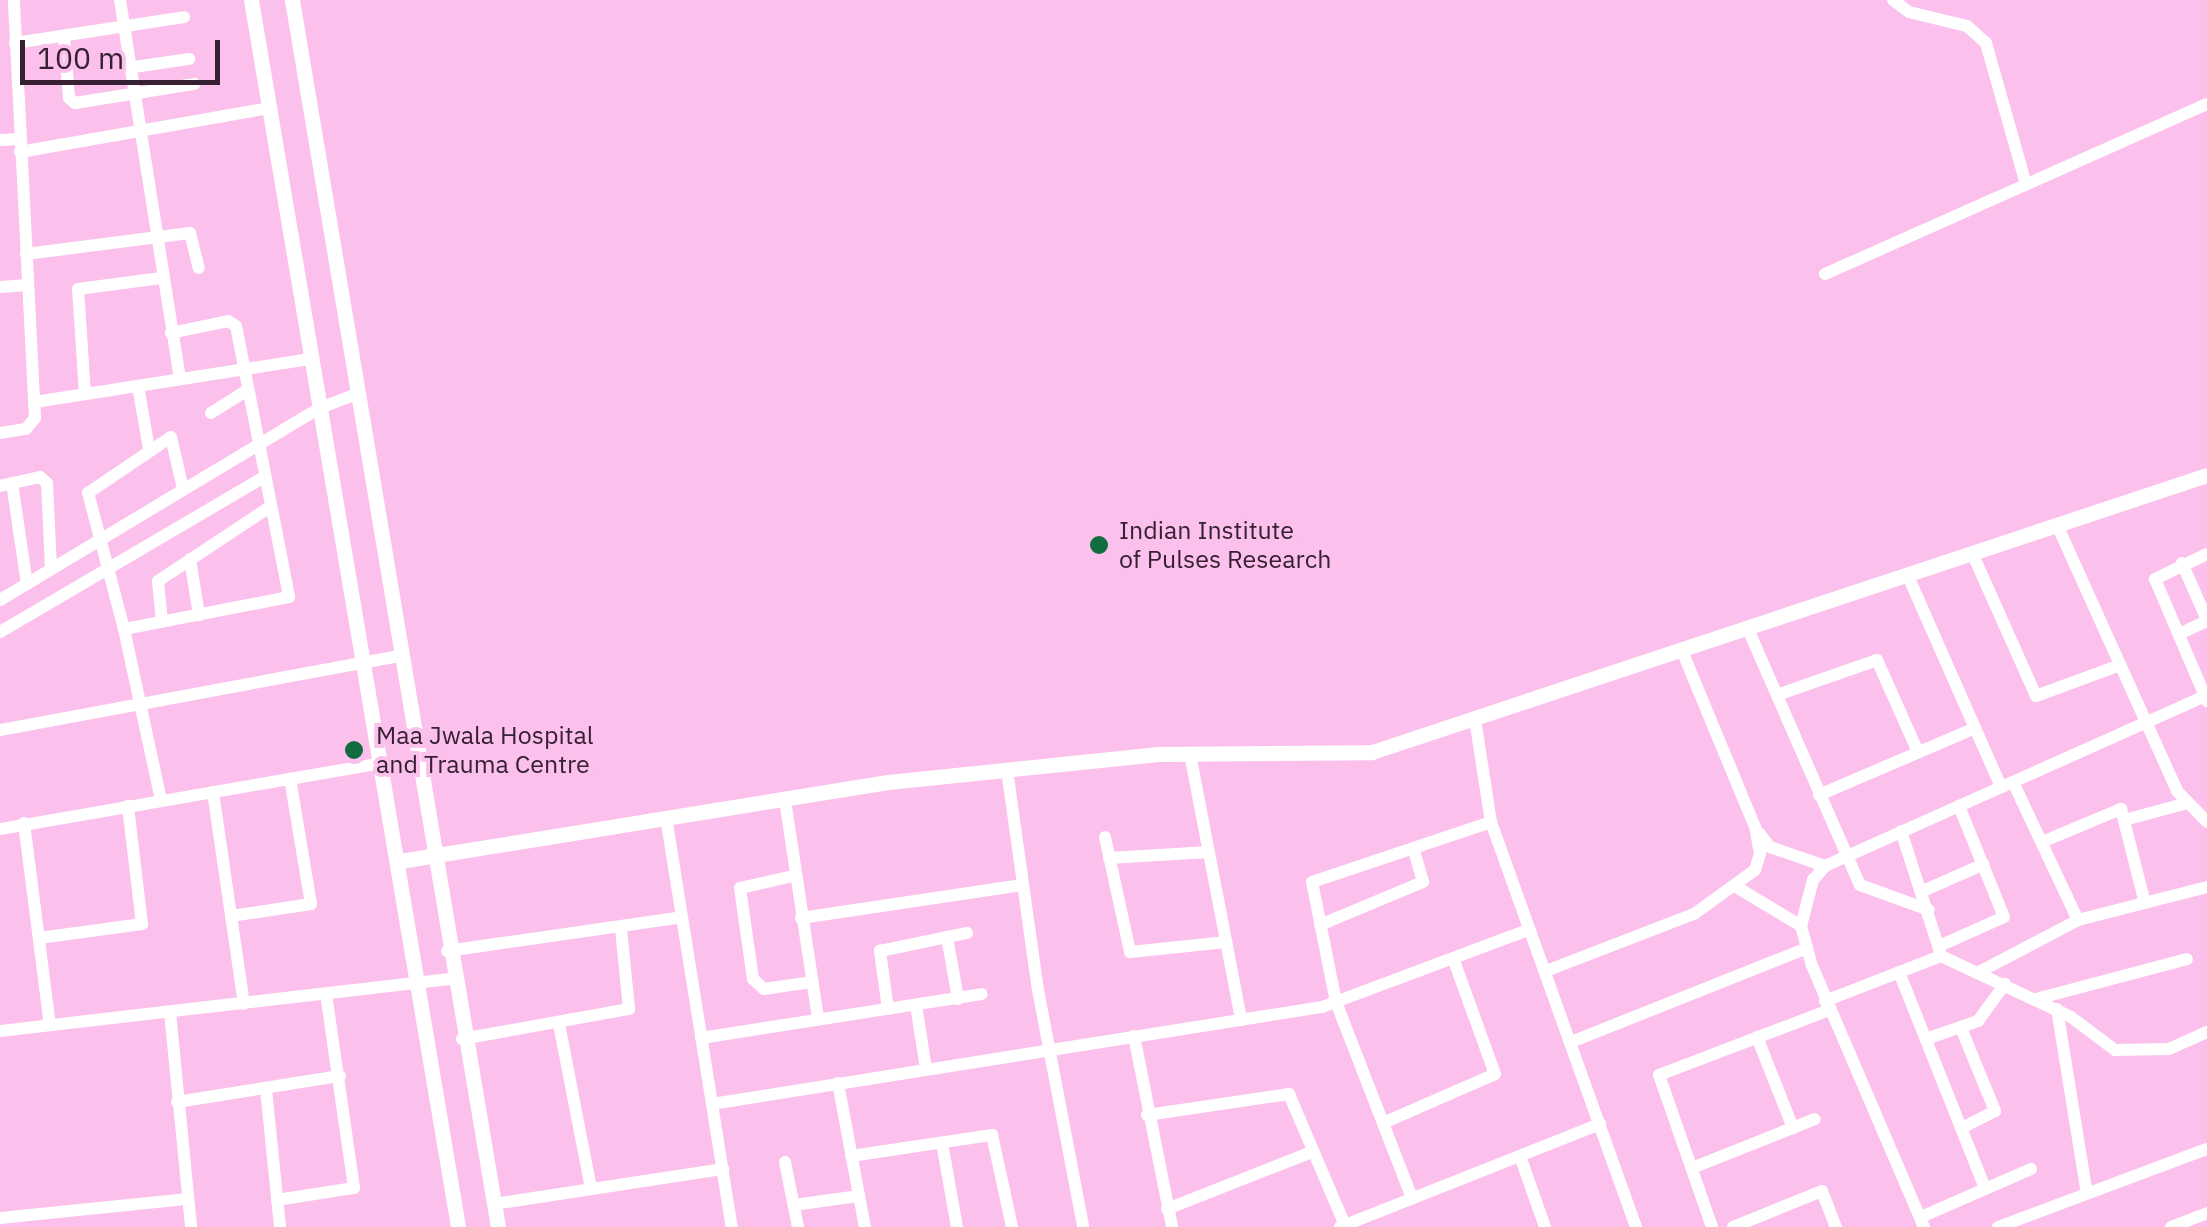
<!DOCTYPE html>
<html>
<head>
<meta charset="utf-8">
<style>
  body { margin:0 }
  #map { position:relative; width:2207px; height:1227px; overflow:hidden; background:#fbc0ec; font-family:"IBM Plex Sans",sans-serif }
  div>[style] { position:absolute }
  .minor>* { height:12px; margin:-6px; padding:0 6px; transform-origin:6px; border-radius:6px; background:#fff }
  .tertiary>* { height:15px; margin:-7.5px; padding:0 7.5px; transform-origin:7.5px; border-radius:7.5px; background:#fff }
  .dots>* { width:28px; height:28px; translate:-50% -50%; box-sizing:border-box; border:5px solid #fbc0ec; border-radius:50% }
  span { translate:-50% -50%; white-space:nowrap; text-align:center; line-height:1.15; -webkit-text-stroke:8px #fbc0ec; paint-order:stroke }
  .poi-label { font-size:25px; color:#362031 }
  .left { translate:0 -50%; text-align:left }
  .scale { position:absolute; left:20px; top:40px; width:200px; height:45px; box-sizing:border-box; border:5px solid #362031; border-top:0; padding-left:12px; font-size:30px; line-height:35px; white-space:nowrap; color:#362031; -webkit-text-stroke:8px #fbc0ec; paint-order:stroke }
</style>
</head>
<body>
<div id="map">
  <div class="minor">
    <div style="left:120px;top:0;width:384px;rotate:81deg"></div>
    <div style="left:1893px;top:0;width:20px;rotate:37deg"></div>
    <div style="left:1909px;top:12px;width:60px;rotate:13.6deg"></div>
    <div style="left:1967px;top:26px;width:25px;rotate:42deg"></div>
    <div style="left:1986px;top:43px;width:147px;rotate:74.2deg"></div>
    <div style="left:64px;top:37px;width:61px;rotate:85.3deg"></div>
    <div style="left:69px;top:98px;width:8px;rotate:40deg"></div>
    <div style="left:75px;top:103px;width:121px;rotate:-9.1deg"></div>
    <div style="left:15px;top:43px;width:171px;rotate:-8.7deg"></div>
    <div style="left:127px;top:68px;width:63px;rotate:-8.3deg"></div>
    <div style="left:0;top:140px;width:20px;rotate:-3deg"></div>
    <div style="left:20px;top:152px;width:254px;rotate:-10deg"></div>
    <div style="left:26px;top:254px;width:165px;rotate:-7.3deg"></div>
    <div style="left:190px;top:233px;width:36px;rotate:76deg"></div>
    <div style="left:1825px;top:274px;width:418px;rotate:-24deg"></div>
    <div style="left:0;top:287px;width:28px;rotate:-4deg"></div>
    <div style="left:171px;top:333px;width:58px;rotate:-11.9deg"></div>
    <div style="left:228px;top:321px;width:9px;rotate:32deg"></div>
    <div style="left:236px;top:326px;width:276px;rotate:78.9deg"></div>
    <div style="left:289px;top:597px;width:168px;rotate:169deg"></div>
    <div style="left:124px;top:629px;width:141px;rotate:-104.8deg"></div>
    <div style="left:88px;top:493px;width:100px;rotate:-34deg"></div>
    <div style="left:171px;top:437px;width:53px;rotate:77deg"></div>
    <div style="left:138px;top:386px;width:64px;rotate:80.1deg"></div>
    <div style="left:85px;top:394px;width:105px;rotate:-93.8deg"></div>
    <div style="left:78px;top:289px;width:84px;rotate:-7.5deg"></div>
    <div style="left:35px;top:402px;width:278px;rotate:-8.9deg"></div>
    <div style="left:211px;top:413px;width:41px;rotate:-32.2deg"></div>
    <div style="left:0;top:433px;width:26px;rotate:-9deg"></div>
    <div style="left:26px;top:429px;width:14px;rotate:-51deg"></div>
    <div style="left:35px;top:418px;width:419px;rotate:-92.9deg"></div>
    <div style="left:12px;top:483px;width:102px;rotate:81.6deg"></div>
    <div style="left:0;top:486px;width:41px;rotate:-12.7deg"></div>
    <div style="left:40px;top:477px;width:9px;rotate:41deg"></div>
    <div style="left:47px;top:483px;width:86px;rotate:87.3deg"></div>
    <div style="left:2058px;top:527px;width:290px;rotate:65.7deg"></div>
    <div style="left:2177px;top:791px;width:43px;rotate:45.9deg"></div>
    <div style="left:2207px;top:554px;width:58px;rotate:154.3deg"></div>
    <div style="left:2155px;top:579px;width:133px;rotate:66.9deg"></div>
    <div style="left:1973px;top:555px;width:154px;rotate:65.9deg"></div>
    <div style="left:2036px;top:696px;width:90px;rotate:-20.3deg"></div>
    <div style="left:190px;top:559px;width:57px;rotate:80.9deg"></div>
    <div style="left:2182px;top:563px;width:62px;rotate:66.3deg"></div>
    <div style="left:1908px;top:576px;width:231px;rotate:66.2deg"></div>
    <div style="left:0;top:600px;width:373px;rotate:-31deg"></div>
    <div style="left:320px;top:408px;width:40px;rotate:-21deg"></div>
    <div style="left:162px;top:622px;width:41px;rotate:-95.6deg"></div>
    <div style="left:158px;top:581px;width:134px;rotate:-33.5deg"></div>
    <div style="left:124px;top:629px;width:175px;rotate:77.8deg"></div>
    <div style="left:1748px;top:629px;width:279px;rotate:66.4deg"></div>
    <div style="left:1860px;top:885px;width:73px;rotate:19.9deg"></div>
    <div style="left:0;top:632px;width:306px;rotate:-30.4deg"></div>
    <div style="left:2179px;top:634px;width:31px;rotate:-25deg"></div>
    <div style="left:1777px;top:695px;width:106px;rotate:-19.3deg"></div>
    <div style="left:1877px;top:660px;width:101px;rotate:66deg"></div>
    <div style="left:1475px;top:719px;width:104px;rotate:81.2deg"></div>
    <div style="left:1491px;top:822px;width:430px;rotate:70.3deg"></div>
    <div style="left:0;top:730px;width:406px;rotate:-10.5deg"></div>
    <div style="left:1190px;top:754px;width:271px;rotate:79.1deg"></div>
    <div style="left:1007px;top:770px;width:222px;rotate:82deg"></div>
    <div style="left:1038px;top:990px;width:241px;rotate:79.2deg"></div>
    <div style="left:2013px;top:782px;width:153px;rotate:64.8deg"></div>
    <div style="left:2078px;top:920px;width:133px;rotate:-14.3deg"></div>
    <div style="left:213px;top:792px;width:214px;rotate:81.7deg"></div>
    <div style="left:1819px;top:795px;width:170px;rotate:-23.2deg"></div>
    <div style="left:785px;top:800px;width:221px;rotate:81.4deg"></div>
    <div style="left:666px;top:817px;width:415px;rotate:80.9deg"></div>
    <div style="left:2128px;top:819px;width:58px;rotate:-15deg"></div>
    <div style="left:24px;top:823px;width:204px;rotate:82.7deg"></div>
    <div style="left:0;top:829px;width:389px;rotate:-9.8deg"></div>
    <div style="left:1901px;top:831px;width:127px;rotate:72.1deg"></div>
    <div style="left:1759px;top:833px;width:18px;rotate:52deg"></div>
    <div style="left:1770px;top:847px;width:58px;rotate:19.1deg"></div>
    <div style="left:1105px;top:837px;width:118px;rotate:77.7deg"></div>
    <div style="left:1130px;top:952px;width:97px;rotate:-5.9deg"></div>
    <div style="left:2042px;top:842px;width:86px;rotate:-22.7deg"></div>
    <div style="left:2121px;top:809px;width:97px;rotate:75.7deg"></div>
    <div style="left:1109px;top:858px;width:100px;rotate:-3.4deg"></div>
    <div style="left:793px;top:876px;width:54px;rotate:167.2deg"></div>
    <div style="left:740px;top:888px;width:92px;rotate:81.9deg"></div>
    <div style="left:753px;top:979px;width:15px;rotate:42deg"></div>
    <div style="left:764px;top:989px;width:49px;rotate:-8.3deg"></div>
    <div style="left:1738px;top:888px;width:74px;rotate:31.1deg"></div>
    <div style="left:1925px;top:890px;width:64px;rotate:-23.8deg"></div>
    <div style="left:231px;top:916px;width:81px;rotate:-8.5deg"></div>
    <div style="left:311px;top:904px;width:127px;rotate:-99.5deg"></div>
    <div style="left:801px;top:918px;width:224px;rotate:-8.5deg"></div>
    <div style="left:1320px;top:925px;width:112px;rotate:-22.7deg"></div>
    <div style="left:1423px;top:882px;width:35px;rotate:-106deg"></div>
    <div style="left:947px;top:937px;width:63px;rotate:79.9deg"></div>
    <div style="left:39px;top:938px;width:104px;rotate:-7.7deg"></div>
    <div style="left:142px;top:924px;width:119px;rotate:-96.8deg"></div>
    <div style="left:1939px;top:946px;width:71px;rotate:-24deg"></div>
    <div style="left:2004px;top:917px;width:120px;rotate:-112.1deg"></div>
    <div style="left:447px;top:951px;width:237px;rotate:-8.2deg"></div>
    <div style="left:1546px;top:971px;width:159px;rotate:-21.1deg"></div>
    <div style="left:1694px;top:914px;width:75px;rotate:-35.8deg"></div>
    <div style="left:1755px;top:870px;width:17px;rotate:-73deg"></div>
    <div style="left:1760px;top:854px;width:27px;rotate:-100deg"></div>
    <div style="left:1755px;top:827px;width:191px;rotate:-112.5deg"></div>
    <div style="left:1899px;top:972px;width:230px;rotate:68.3deg"></div>
    <div style="left:1979px;top:972px;width:112px;rotate:-27.7deg"></div>
    <div style="left:2036px;top:999px;width:156px;rotate:-14.8deg"></div>
    <div style="left:1825px;top:1001px;width:124px;rotate:-21.2deg"></div>
    <div style="left:1941px;top:956px;width:144px;rotate:25.1deg"></div>
    <div style="left:2071px;top:1017px;width:55px;rotate:36.9deg"></div>
    <div style="left:2115px;top:1050px;width:54px;rotate:-1.1deg"></div>
    <div style="left:2169px;top:1049px;width:42px;rotate:-24.1deg"></div>
    <div style="left:916px;top:1005px;width:65px;rotate:81.1deg"></div>
    <div style="left:888px;top:1009px;width:59px;rotate:-97.9deg"></div>
    <div style="left:880px;top:951px;width:89px;rotate:-11.7deg"></div>
    <div style="left:2057px;top:1009px;width:182px;rotate:80.8deg"></div>
    <div style="left:170px;top:1012px;width:216px;rotate:84.4deg"></div>
    <div style="left:559px;top:1024px;width:168px;rotate:79deg"></div>
    <div style="left:1961px;top:1028px;width:90px;rotate:67.7deg"></div>
    <div style="left:1995px;top:1111px;width:38px;rotate:153deg"></div>
    <div style="left:0;top:1031px;width:455px;rotate:-6.6deg"></div>
    <div style="left:1134px;top:1036px;width:195px;rotate:78.7deg"></div>
    <div style="left:1757px;top:1037px;width:98px;rotate:68.4deg"></div>
    <div style="left:701px;top:1038px;width:284px;rotate:-8.9deg"></div>
    <div style="left:462px;top:1039px;width:170px;rotate:-10.2deg"></div>
    <div style="left:629px;top:1009px;width:80px;rotate:-95.7deg"></div>
    <div style="left:1926px;top:1039px;width:55px;rotate:-19.1deg"></div>
    <div style="left:1978px;top:1021px;width:46px;rotate:-53.9deg"></div>
    <div style="left:1571px;top:1042px;width:254px;rotate:-21.7deg"></div>
    <div style="left:838px;top:1083px;width:147px;rotate:79.4deg"></div>
    <div style="left:266px;top:1089px;width:139px;rotate:84.2deg"></div>
    <div style="left:177px;top:1102px;width:165px;rotate:-9.1deg"></div>
    <div style="left:712px;top:1104px;width:618px;rotate:-9.04deg"></div>
    <div style="left:1322px;top:1007px;width:220px;rotate:-20.5deg"></div>
    <div style="left:1147px;top:1115px;width:144px;rotate:-8.4deg"></div>
    <div style="left:1289px;top:1094px;width:142px;rotate:66.9deg"></div>
    <div style="left:1383px;top:1123px;width:122px;rotate:-23.6deg"></div>
    <div style="left:1495px;top:1074px;width:123px;rotate:-109.9deg"></div>
    <div style="left:942px;top:1143px;width:85px;rotate:79.9deg"></div>
    <div style="left:851px;top:1156px;width:143px;rotate:-8.5deg"></div>
    <div style="left:992px;top:1135px;width:94px;rotate:77.7deg"></div>
    <div style="left:1520px;top:1156px;width:75px;rotate:70.6deg"></div>
    <div style="left:785px;top:1162px;width:66px;rotate:78.7deg"></div>
    <div style="left:1692px;top:1168px;width:132px;rotate:-21.7deg"></div>
    <div style="left:1412px;top:1198px;width:210px;rotate:-111.2deg"></div>
    <div style="left:1336px;top:1002px;width:122px;rotate:-101.3deg"></div>
    <div style="left:1312px;top:882px;width:189px;rotate:-18.5deg"></div>
    <div style="left:277px;top:1200px;width:78px;rotate:-8.9deg"></div>
    <div style="left:354px;top:1188px;width:196px;rotate:-98.2deg"></div>
    <div style="left:494px;top:1204px;width:232px;rotate:-8.7deg"></div>
    <div style="left:794px;top:1205px;width:66px;rotate:-7.9deg"></div>
    <div style="left:1167px;top:1209px;width:156px;rotate:-21.5deg"></div>
    <div style="left:1921px;top:1217px;width:120px;rotate:-23.6deg"></div>
    <div style="left:0;top:1218px;width:189px;rotate:-5.8deg"></div>
    <div style="left:1340px;top:1227px;width:280px;rotate:-21.6deg"></div>
    <div style="left:1712px;top:1227px;width:161px;rotate:-109.2deg"></div>
    <div style="left:1659px;top:1075px;width:182px;rotate:-20.9deg"></div>
    <div style="left:1733px;top:1227px;width:96px;rotate:-22deg"></div>
    <div style="left:1822px;top:1191px;width:39px;rotate:69deg"></div>
    <div style="left:1924px;top:1227px;width:284px;rotate:-113.2deg"></div>
    <div style="left:1812px;top:966px;width:41px;rotate:-105.4deg"></div>
    <div style="left:1801px;top:926px;width:48px;rotate:-75.4deg"></div>
    <div style="left:1813px;top:880px;width:18px;rotate:-49deg"></div>
    <div style="left:1825px;top:866px;width:419px;rotate:-24.1deg"></div>
    <div style="left:1998px;top:1227px;width:223px;rotate:-20.5deg"></div>
    <div style="left:2171px;top:1227px;width:39px;rotate:-21deg"></div>
  </div>
  <div class="tertiary">
    <div style="left:251px;top:0;width:1244px;rotate:80.42deg"></div>
    <div style="left:292px;top:0;width:1244px;rotate:80.47deg"></div>
    <div style="left:400px;top:861px;width:494px;rotate:-9.2deg"></div>
    <div style="left:888px;top:782px;width:274px;rotate:-5.9deg"></div>
    <div style="left:1161px;top:754px;width:211px;rotate:-0.5deg"></div>
    <div style="left:1372px;top:752px;width:880px;rotate:-18.35deg"></div>
  </div>
  <div class="dots">
    <div style="left:1099px;top:545px;background:#116c40"></div>
    <div style="left:354px;top:750px;background:#116c40"></div>
  </div>
  <div class="poi-label">
    <span class="left" style="left:1119px;top:545px">Indian Institute<br>of Pulses Research</span>
    <span class="left" style="left:376px;top:750px">Maa Jwala Hospital<br>and Trauma Centre</span>
  </div>
  <div class="scale">100 m</div>
</div>
</body>
</html>
